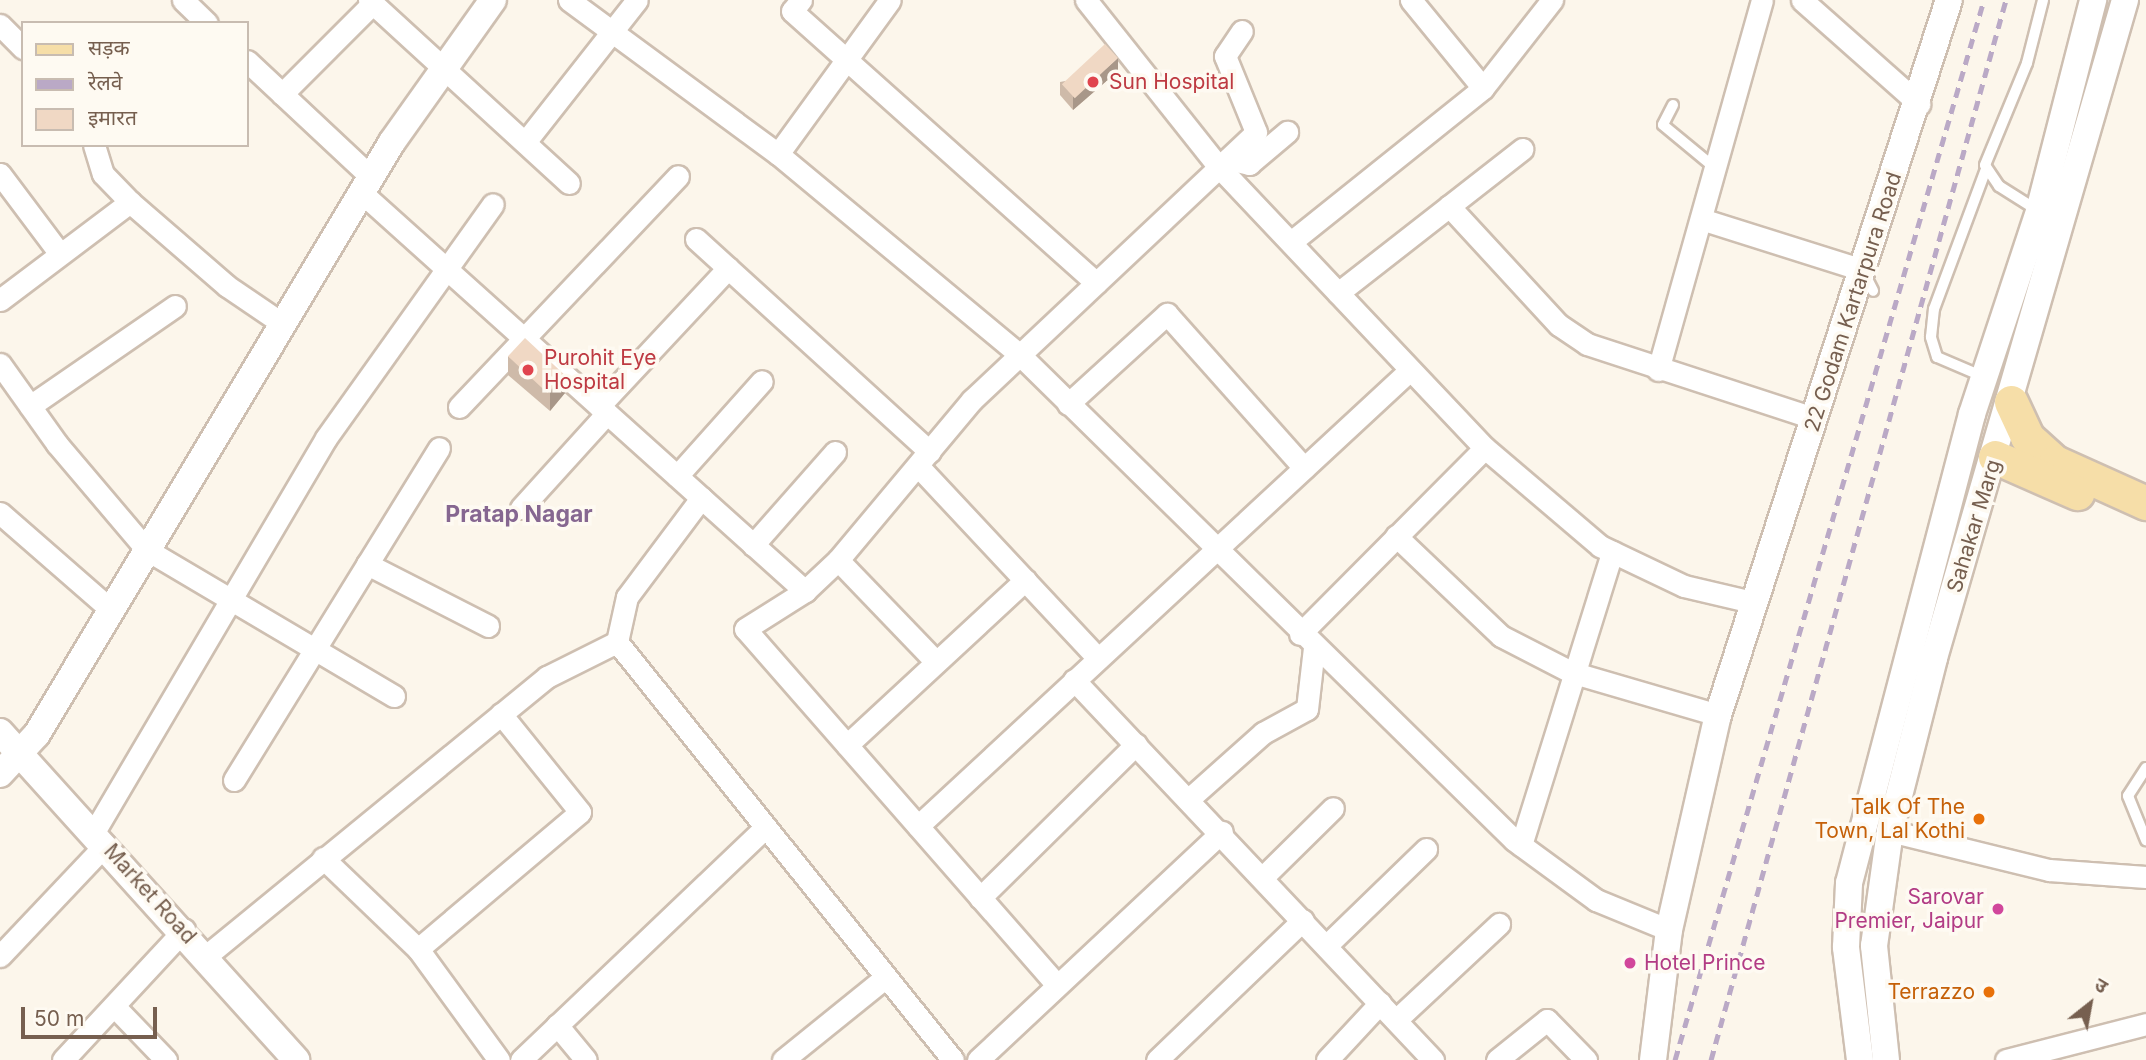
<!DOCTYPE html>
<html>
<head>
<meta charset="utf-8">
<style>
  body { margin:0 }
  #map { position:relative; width:2146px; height:1060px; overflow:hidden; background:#fcf6eb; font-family:Inter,"Noto Sans Devanagari",sans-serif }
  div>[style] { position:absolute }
  .roads { filter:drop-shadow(2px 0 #cebfb1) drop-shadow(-2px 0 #cebfb1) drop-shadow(0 2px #cebfb1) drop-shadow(0 -2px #cebfb1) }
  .service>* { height:10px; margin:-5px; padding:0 5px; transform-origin:5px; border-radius:5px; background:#fff }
  .minor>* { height:21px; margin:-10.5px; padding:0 10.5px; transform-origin:10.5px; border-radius:10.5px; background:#fff }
  .tertiary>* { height:26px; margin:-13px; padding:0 13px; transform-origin:13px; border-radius:13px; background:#fff }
  .primary>* { height:33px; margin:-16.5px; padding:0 16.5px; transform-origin:16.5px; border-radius:16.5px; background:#f6dea8 }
  .rail>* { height:5px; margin-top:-2.5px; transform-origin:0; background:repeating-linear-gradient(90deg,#baa9c6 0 10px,transparent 0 17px) }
  .wall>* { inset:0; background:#cebaa9 }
  .shaded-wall>* { inset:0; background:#a89789 }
  .building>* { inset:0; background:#f0d8c4; transform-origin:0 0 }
  .dots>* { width:19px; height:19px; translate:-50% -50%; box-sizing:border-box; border:4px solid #fefaf2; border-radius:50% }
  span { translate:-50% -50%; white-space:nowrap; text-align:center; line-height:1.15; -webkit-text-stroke:7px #fefaf2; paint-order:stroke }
  .health-label { font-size:21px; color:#be3a42 }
  .left { translate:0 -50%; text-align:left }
  .street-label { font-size:21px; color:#765f4f }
  .food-label { font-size:21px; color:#c56008 }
  .right { translate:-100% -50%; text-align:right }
  .hotel-label { font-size:21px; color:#b23c85 }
  .neighbourhood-label { font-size:23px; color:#866791; font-weight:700 }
  .legend { position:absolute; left:21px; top:21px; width:228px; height:126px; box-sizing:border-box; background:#fefaf2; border:2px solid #c8bcb1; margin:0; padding:9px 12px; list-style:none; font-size:21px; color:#765f4f }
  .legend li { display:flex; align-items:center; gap:14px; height:35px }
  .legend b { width:35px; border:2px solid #c8bcb1 }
  .north { position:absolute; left:2055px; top:969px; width:70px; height:70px; -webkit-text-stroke:5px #fefaf2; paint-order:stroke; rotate:31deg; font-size:19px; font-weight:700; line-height:28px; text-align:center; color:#765f4f }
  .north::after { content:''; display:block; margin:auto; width:24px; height:32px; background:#765f4f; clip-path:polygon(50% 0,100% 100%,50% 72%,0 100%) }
  .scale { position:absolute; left:21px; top:1007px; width:136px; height:32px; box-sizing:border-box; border:4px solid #765f4f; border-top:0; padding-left:9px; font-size:21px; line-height:24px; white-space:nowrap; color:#765f4f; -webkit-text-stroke:5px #fefaf2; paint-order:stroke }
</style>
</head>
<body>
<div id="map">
  <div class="roads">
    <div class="service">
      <div style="left:1673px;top:105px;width:22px;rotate:117deg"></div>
      <div style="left:1663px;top:125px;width:67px;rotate:39.6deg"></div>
      <div style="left:2037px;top:210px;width:45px;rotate:-147.7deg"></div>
      <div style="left:1999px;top:186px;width:25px;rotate:-124deg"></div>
      <div style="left:1985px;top:165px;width:110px;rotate:-67.6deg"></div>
      <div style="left:2027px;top:63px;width:65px;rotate:-75.7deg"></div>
      <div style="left:1864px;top:273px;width:20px;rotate:63deg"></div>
      <div style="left:1984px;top:377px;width:51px;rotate:-156.9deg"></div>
      <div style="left:1937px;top:357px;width:21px;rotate:-107deg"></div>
      <div style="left:1931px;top:337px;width:28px;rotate:-84deg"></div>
      <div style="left:1934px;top:309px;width:149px;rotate:-69.6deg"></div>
      <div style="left:2146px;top:768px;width:33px;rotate:123deg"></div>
      <div style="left:2128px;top:796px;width:48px;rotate:67.8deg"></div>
    </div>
    <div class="minor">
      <div style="left:183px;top:0;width:33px;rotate:44deg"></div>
      <div style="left:369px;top:0;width:271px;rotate:42.5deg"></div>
      <div style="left:569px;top:0;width:260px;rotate:36.4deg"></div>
      <div style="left:778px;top:154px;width:315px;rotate:39.7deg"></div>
      <div style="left:1020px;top:355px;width:692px;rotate:44.47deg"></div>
      <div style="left:1514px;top:840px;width:102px;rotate:36.2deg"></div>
      <div style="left:1596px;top:900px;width:79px;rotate:22.3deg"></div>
      <div style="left:801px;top:0;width:14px;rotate:129deg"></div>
      <div style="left:792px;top:11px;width:408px;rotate:41.8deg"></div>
      <div style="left:1086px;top:0;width:213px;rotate:51.5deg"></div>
      <div style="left:1219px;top:167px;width:387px;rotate:46.6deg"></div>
      <div style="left:1485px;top:448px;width:151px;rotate:40.4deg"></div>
      <div style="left:1600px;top:546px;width:93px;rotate:25.5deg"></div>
      <div style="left:1684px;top:586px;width:70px;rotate:13.2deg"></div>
      <div style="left:1802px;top:0;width:157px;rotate:41.6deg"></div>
      <div style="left:0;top:25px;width:33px;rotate:45deg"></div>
      <div style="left:247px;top:61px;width:170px;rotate:43.1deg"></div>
      <div style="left:1483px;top:88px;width:112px;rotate:-51.9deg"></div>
      <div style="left:282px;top:94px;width:129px;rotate:-45deg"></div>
      <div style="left:526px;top:141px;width:179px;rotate:-51.8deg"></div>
      <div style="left:94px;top:145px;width:30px;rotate:73deg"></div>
      <div style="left:103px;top:174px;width:39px;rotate:46deg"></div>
      <div style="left:130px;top:202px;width:128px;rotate:40.9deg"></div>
      <div style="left:227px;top:286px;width:68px;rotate:34.2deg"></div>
      <div style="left:778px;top:154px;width:190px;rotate:-54deg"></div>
      <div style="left:1228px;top:159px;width:22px;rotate:13deg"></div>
      <div style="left:1249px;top:164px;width:50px;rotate:-40.1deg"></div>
      <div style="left:0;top:174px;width:100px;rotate:53.1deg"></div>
      <div style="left:362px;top:193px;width:596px;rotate:41.94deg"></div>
      <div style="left:1449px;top:206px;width:162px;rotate:47.3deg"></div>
      <div style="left:1559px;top:325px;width:34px;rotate:34deg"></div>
      <div style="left:1587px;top:344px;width:239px;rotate:18.1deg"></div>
      <div style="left:1701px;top:219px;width:170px;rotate:17.5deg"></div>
      <div style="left:696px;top:239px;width:316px;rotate:42.3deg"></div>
      <div style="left:1291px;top:242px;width:246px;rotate:-38.7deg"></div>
      <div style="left:1483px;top:88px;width:114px;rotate:-129.3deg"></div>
      <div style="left:1338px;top:293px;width:234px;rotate:-38deg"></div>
      <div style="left:0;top:300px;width:163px;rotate:-37deg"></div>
      <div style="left:0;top:364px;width:98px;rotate:54.5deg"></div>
      <div style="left:57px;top:444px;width:139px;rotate:49.7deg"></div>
      <div style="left:147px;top:550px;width:287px;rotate:30.6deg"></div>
      <div style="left:1658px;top:370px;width:384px;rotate:-74.3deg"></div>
      <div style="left:1068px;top:404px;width:134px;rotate:-42.3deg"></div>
      <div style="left:1167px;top:314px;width:206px;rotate:48.3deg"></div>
      <div style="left:30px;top:406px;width:176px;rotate:-34.6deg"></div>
      <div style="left:599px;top:406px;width:189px;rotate:-46.9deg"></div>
      <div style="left:459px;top:407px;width:318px;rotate:-46.5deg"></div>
      <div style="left:919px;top:467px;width:262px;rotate:46.9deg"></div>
      <div style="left:677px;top:476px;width:127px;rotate:-48.2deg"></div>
      <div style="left:521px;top:508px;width:128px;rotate:-47.8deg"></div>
      <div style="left:0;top:513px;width:147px;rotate:41.1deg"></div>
      <div style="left:1396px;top:536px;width:145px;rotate:43.6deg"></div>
      <div style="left:1501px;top:636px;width:79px;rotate:27.2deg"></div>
      <div style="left:1571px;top:672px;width:153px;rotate:16.3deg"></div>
      <div style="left:753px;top:545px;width:124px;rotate:-48.6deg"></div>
      <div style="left:838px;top:560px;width:141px;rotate:46.1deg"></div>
      <div style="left:367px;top:564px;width:136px;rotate:27.1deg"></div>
      <div style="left:1300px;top:634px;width:262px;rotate:-45.2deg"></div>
      <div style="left:617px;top:642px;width:536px;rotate:51.21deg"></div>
      <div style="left:617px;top:642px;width:46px;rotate:-77.5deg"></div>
      <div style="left:627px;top:597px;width:124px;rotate:-53.2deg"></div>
      <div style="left:1074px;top:680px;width:523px;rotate:46.63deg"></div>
      <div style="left:847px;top:745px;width:243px;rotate:-42.8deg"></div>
      <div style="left:234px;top:780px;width:390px;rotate:-58.3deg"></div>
      <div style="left:1190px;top:798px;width:98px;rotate:-41.7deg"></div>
      <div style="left:1263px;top:733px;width:50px;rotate:-28.6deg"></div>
      <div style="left:1307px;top:709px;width:61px;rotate:-83.5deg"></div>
      <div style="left:918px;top:826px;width:671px;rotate:-42.83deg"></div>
      <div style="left:1890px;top:831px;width:164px;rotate:13.8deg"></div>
      <div style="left:2049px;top:870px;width:97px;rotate:4.1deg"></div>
      <div style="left:94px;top:832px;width:457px;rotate:-59.5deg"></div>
      <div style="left:326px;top:438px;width:287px;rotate:-54.5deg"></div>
      <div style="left:1521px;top:845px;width:307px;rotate:-72.7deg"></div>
      <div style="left:323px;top:858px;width:132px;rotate:43.8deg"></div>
      <div style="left:418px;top:949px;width:137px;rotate:53.9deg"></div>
      <div style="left:1263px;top:877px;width:98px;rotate:-44.6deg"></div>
      <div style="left:980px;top:898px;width:219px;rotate:-44.6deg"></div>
      <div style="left:1327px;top:945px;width:138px;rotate:-44.1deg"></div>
      <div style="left:418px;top:949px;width:212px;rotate:-40.2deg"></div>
      <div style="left:580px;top:812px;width:126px;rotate:-128.9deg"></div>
      <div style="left:0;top:956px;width:153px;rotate:-46.6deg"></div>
      <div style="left:206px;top:956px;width:441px;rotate:-39.3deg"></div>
      <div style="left:547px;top:677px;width:78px;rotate:-26.6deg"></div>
      <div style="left:1057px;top:985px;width:473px;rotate:-131.2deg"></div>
      <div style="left:745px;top:629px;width:71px;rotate:-32.3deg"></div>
      <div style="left:805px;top:591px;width:45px;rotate:-43.2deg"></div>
      <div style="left:838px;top:560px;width:209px;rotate:-50.1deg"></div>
      <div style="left:972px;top:400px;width:390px;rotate:-43.3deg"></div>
      <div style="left:1256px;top:132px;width:82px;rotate:-112.2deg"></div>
      <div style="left:1225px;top:56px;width:30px;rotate:-56deg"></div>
      <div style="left:114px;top:1006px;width:75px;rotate:46.1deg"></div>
      <div style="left:1396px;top:1020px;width:141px;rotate:-43deg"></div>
      <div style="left:557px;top:1025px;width:45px;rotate:50.4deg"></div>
      <div style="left:63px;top:1060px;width:178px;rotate:-47.1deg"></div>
      <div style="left:521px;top:1060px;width:338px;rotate:-43.6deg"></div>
      <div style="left:783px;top:1060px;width:132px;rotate:-38.9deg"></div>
      <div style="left:978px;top:1060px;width:334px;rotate:-43.1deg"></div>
      <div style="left:1157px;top:1060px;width:202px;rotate:-43.8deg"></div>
      <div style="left:1327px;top:1060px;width:78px;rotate:-47.1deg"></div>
      <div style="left:1497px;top:1060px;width:64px;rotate:-38.7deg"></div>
      <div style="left:1547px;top:1020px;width:56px;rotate:45.7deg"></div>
      <div style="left:2006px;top:1060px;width:145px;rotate:-14.4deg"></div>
    </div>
    <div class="tertiary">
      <div style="left:0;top:732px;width:442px;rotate:47.9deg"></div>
      <div style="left:0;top:774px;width:54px;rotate:-47.2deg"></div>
      <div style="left:37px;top:734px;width:690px;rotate:-59.05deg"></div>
      <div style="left:392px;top:142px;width:174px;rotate:-54.6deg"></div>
      <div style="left:1653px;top:1060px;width:131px;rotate:-83deg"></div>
      <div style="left:1669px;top:930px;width:221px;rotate:-77.2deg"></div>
      <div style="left:1718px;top:715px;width:751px;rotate:-72.1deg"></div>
      <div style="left:1860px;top:1060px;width:114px;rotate:-97.1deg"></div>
      <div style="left:1846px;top:947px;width:64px;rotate:-87.3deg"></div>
      <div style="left:1849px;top:883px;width:485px;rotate:-75.3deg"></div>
      <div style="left:1972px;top:414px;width:214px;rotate:-71.7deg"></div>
      <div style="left:2039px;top:211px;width:218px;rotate:-75.6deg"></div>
      <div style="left:1886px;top:1060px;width:115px;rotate:-96deg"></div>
      <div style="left:1874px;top:946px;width:116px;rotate:-82.1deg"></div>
      <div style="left:1890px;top:831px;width:179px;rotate:-75.7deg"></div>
      <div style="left:1934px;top:658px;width:685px;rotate:-73.81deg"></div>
    </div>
    <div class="primary">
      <div style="left:2011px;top:402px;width:38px;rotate:65deg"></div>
      <div style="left:2027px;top:437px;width:38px;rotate:42deg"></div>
      <div style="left:2055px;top:462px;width:100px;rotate:24.3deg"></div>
      <div style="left:1995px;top:457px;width:90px;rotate:23.7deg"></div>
    </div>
  </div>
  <div class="rail">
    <div style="left:1675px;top:1060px;width:1104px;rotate:-73.75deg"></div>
    <div style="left:1711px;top:1060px;width:1100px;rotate:-74.45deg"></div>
  </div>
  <div class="wall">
    <div style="clip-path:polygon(1118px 71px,1073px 110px,1060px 95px,1060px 82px)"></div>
    <div style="clip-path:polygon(508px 356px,565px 393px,550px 411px,508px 375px)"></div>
  </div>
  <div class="shaded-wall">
    <div style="clip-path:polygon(1118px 58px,1118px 71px,1073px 110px,1073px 97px)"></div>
    <div style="clip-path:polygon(565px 375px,565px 393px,550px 411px,550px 392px)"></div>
  </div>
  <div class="building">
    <div style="left:1105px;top:44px;width:19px;height:59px;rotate:47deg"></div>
    <div style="left:525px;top:338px;width:54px;height:25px;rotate:43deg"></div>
  </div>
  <div class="dots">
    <div style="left:1093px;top:82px;background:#e0444e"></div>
    <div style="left:528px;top:370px;background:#e0444e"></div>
    <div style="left:1979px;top:819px;background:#e8710a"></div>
    <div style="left:1998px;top:909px;background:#d1479c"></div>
    <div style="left:1630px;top:963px;background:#d1479c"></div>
    <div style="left:1989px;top:992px;background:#e8710a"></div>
  </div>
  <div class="health-label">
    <span class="left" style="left:1109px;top:82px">Sun Hospital</span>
    <span class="left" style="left:544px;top:370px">Purohit Eye<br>Hospital</span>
  </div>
  <div class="street-label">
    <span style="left:1853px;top:302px;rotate:-72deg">22 Godam Kartarpura Road</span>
    <span style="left:1974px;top:526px;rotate:-73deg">Sahakar Marg</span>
    <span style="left:150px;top:894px;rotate:48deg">Market Road</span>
  </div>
  <div class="food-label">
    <span class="right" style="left:1965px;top:819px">Talk Of The<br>Town, Lal Kothi</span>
    <span class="right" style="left:1975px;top:992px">Terrazzo</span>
  </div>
  <div class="hotel-label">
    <span class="right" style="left:1984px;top:909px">Sarovar<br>Premier, Jaipur</span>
    <span class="left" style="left:1644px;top:963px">Hotel Prince</span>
  </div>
  <div class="neighbourhood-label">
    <span style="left:519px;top:514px">Pratap Nagar</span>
  </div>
  <ul class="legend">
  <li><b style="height:9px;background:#f6dea8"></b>सड़क</li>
  <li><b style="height:9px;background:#baa9c6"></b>रेलवे</li>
  <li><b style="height:19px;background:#f0d8c4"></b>इमारत</li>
  </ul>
  <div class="north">उ</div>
  <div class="scale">50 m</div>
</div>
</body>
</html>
